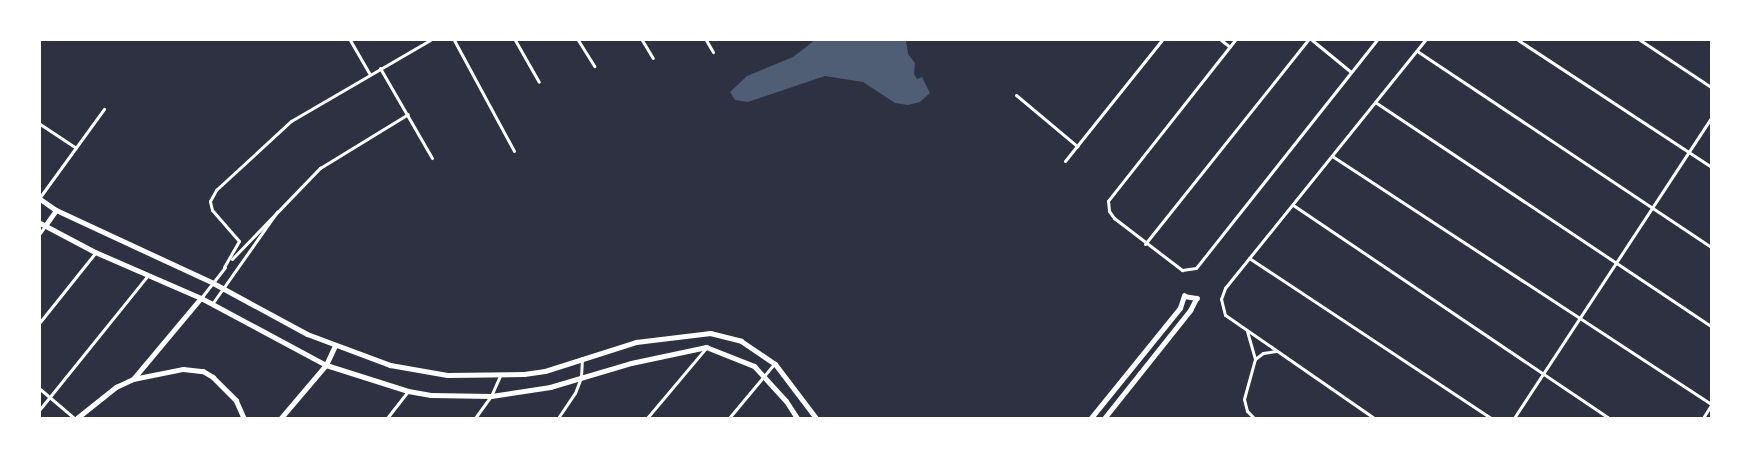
<!DOCTYPE html>
<html>
<head>
<meta charset="utf-8">
<style>
  body { margin:0 }
  #map { position:relative; width:1751px; height:458px; overflow:hidden; background:#2d3142; font-family:Cabin,sans-serif }
  div>[style] { position:absolute }
  .water>* { inset:0; background:#4f5d75 }
  .minor>* { height:3px; margin:-1.5px; padding:0 1.5px; transform-origin:1.5px; border-radius:1.5px; background:#fff }
  .tertiary>* { height:4.5px; margin:-2.25px; padding:0 2.25px; transform-origin:2.25px; border-radius:2.25px; background:#fff }
  .secondary>* { height:5px; margin:-2.5px; padding:0 2.5px; transform-origin:2.5px; border-radius:2.5px; background:#fff }
  span { translate:-50% -50%; white-space:nowrap; text-align:center; line-height:1.15; -webkit-text-stroke:4px #fff; paint-order:stroke }
  .frame { position:absolute; inset:0; border:41px solid #fff; pointer-events:none }
</style>
</head>
<body>
<div id="map">
  <div class="water">
    <div style="clip-path:polygon(815px 40px,906px 40px,908px 54px,915px 63px,914px 74px,917px 79px,922px 77px,930px 93px,920px 102px,908px 105px,895px 103px,863px 82px,825px 76px,748px 102px,735px 100px,730px 92px,747px 76px,793px 57px)"></div>
  </div>
  <div class="minor">
    <div style="left:350px;top:40px;width:39px;rotate:60deg"></div>
    <div style="left:454px;top:40px;width:126px;rotate:61.6deg"></div>
    <div style="left:515px;top:40px;width:48px;rotate:60.3deg"></div>
    <div style="left:578px;top:40px;width:31px;rotate:58deg"></div>
    <div style="left:642px;top:40px;width:21px;rotate:59deg"></div>
    <div style="left:706px;top:40px;width:14px;rotate:60deg"></div>
    <div style="left:1221px;top:40px;width:11px;rotate:38deg"></div>
    <div style="left:1235px;top:40px;width:205px;rotate:128.3deg"></div>
    <div style="left:1108px;top:201px;width:10px;rotate:84deg"></div>
    <div style="left:1109px;top:211px;width:9px;rotate:54deg"></div>
    <div style="left:1114px;top:218px;width:86px;rotate:37.4deg"></div>
    <div style="left:1182px;top:270px;width:14px;rotate:-8deg"></div>
    <div style="left:1196px;top:268px;width:291px;rotate:-51.6deg"></div>
    <div style="left:1312px;top:40px;width:50px;rotate:39.4deg"></div>
    <div style="left:1518px;top:40px;width:231px;rotate:33.3deg"></div>
    <div style="left:1640px;top:40px;width:85px;rotate:33.5deg"></div>
    <div style="left:1417px;top:51px;width:353px;rotate:33.7deg"></div>
    <div style="left:380px;top:68px;width:104px;rotate:60deg"></div>
    <div style="left:1016px;top:95px;width:80px;rotate:39.9deg"></div>
    <div style="left:1375px;top:102px;width:404px;rotate:33.7deg"></div>
    <div style="left:40px;top:124px;width:43px;rotate:33.7deg"></div>
    <div style="left:1332px;top:156px;width:453px;rotate:33.2deg"></div>
    <div style="left:1065px;top:161px;width:155px;rotate:-51.3deg"></div>
    <div style="left:40px;top:197px;width:109px;rotate:-54deg"></div>
    <div style="left:1293px;top:205px;width:381px;rotate:34deg"></div>
    <div style="left:40px;top:233px;width:9px;rotate:-54deg"></div>
    <div style="left:1145px;top:244px;width:261px;rotate:-51.4deg"></div>
    <div style="left:1249px;top:258px;width:290px;rotate:33.5deg"></div>
    <div style="left:232px;top:259px;width:127px;rotate:-46deg"></div>
    <div style="left:320px;top:168px;width:103px;rotate:-31.5deg"></div>
    <div style="left:224px;top:267px;width:30px;rotate:-60deg"></div>
    <div style="left:239px;top:241px;width:41px;rotate:-131.1deg"></div>
    <div style="left:212px;top:210px;width:9px;rotate:-103deg"></div>
    <div style="left:210px;top:201px;width:13px;rotate:-61deg"></div>
    <div style="left:216px;top:190px;width:102px;rotate:-42.6deg"></div>
    <div style="left:291px;top:121px;width:161px;rotate:-30.2deg"></div>
    <div style="left:201px;top:298px;width:39px;rotate:-52deg"></div>
    <div style="left:212px;top:304px;width:113px;rotate:-54.8deg"></div>
    <div style="left:40px;top:322px;width:88px;rotate:-51.4deg"></div>
    <div style="left:1247px;top:331px;width:29px;rotate:74deg"></div>
    <div style="left:1255px;top:359px;width:10px;rotate:-37deg"></div>
    <div style="left:1263px;top:353px;width:13px;rotate:-9deg"></div>
    <div style="left:40px;top:389px;width:45px;rotate:40.5deg"></div>
    <div style="left:40px;top:409px;width:172px;rotate:-51.1deg"></div>
    <div style="left:387px;top:418px;width:34px;rotate:-52deg"></div>
    <div style="left:475px;top:418px;width:27px;rotate:-54deg"></div>
    <div style="left:491px;top:396px;width:22px;rotate:-66deg"></div>
    <div style="left:558px;top:418px;width:30px;rotate:-56deg"></div>
    <div style="left:575px;top:393px;width:17px;rotate:-69deg"></div>
    <div style="left:581px;top:377px;width:19px;rotate:-87deg"></div>
    <div style="left:647px;top:418px;width:92px;rotate:-49.9deg"></div>
    <div style="left:729px;top:418px;width:70px;rotate:-50.2deg"></div>
    <div style="left:1254px;top:418px;width:10px;rotate:-135deg"></div>
    <div style="left:1247px;top:411px;width:12px;rotate:-104deg"></div>
    <div style="left:1244px;top:399px;width:41px;rotate:-74.6deg"></div>
    <div style="left:1374px;top:418px;width:181px;rotate:-145.3deg"></div>
    <div style="left:1225px;top:315px;width:16px;rotate:-104deg"></div>
    <div style="left:1221px;top:299px;width:12px;rotate:-70deg"></div>
    <div style="left:1225px;top:288px;width:319px;rotate:-51.1deg"></div>
    <div style="left:1514px;top:418px;width:359px;rotate:-56.7deg"></div>
    <div style="left:1703px;top:418px;width:15px;rotate:-58deg"></div>
  </div>
  <div class="tertiary">
    <div style="left:45px;top:226px;width:19px;rotate:-55deg"></div>
    <div style="left:134px;top:378px;width:104px;rotate:-50.1deg"></div>
    <div style="left:77px;top:418px;width:50px;rotate:-38.5deg"></div>
    <div style="left:116px;top:387px;width:19px;rotate:-25deg"></div>
    <div style="left:133px;top:379px;width:51px;rotate:-11.3deg"></div>
    <div style="left:183px;top:369px;width:20px;rotate:6deg"></div>
    <div style="left:203px;top:371px;width:12px;rotate:31deg"></div>
    <div style="left:213px;top:377px;width:33px;rotate:45deg"></div>
    <div style="left:236px;top:400px;width:20px;rotate:66deg"></div>
    <div style="left:281px;top:418px;width:70px;rotate:-49.7deg"></div>
    <div style="left:326px;top:365px;width:21px;rotate:-65deg"></div>
    <div style="left:1091px;top:418px;width:141px;rotate:-51deg"></div>
    <div style="left:1180px;top:308px;width:13px;rotate:-72deg"></div>
    <div style="left:1184px;top:296px;width:13px;rotate:9deg"></div>
    <div style="left:1197px;top:298px;width:13px;rotate:117deg"></div>
    <div style="left:1191px;top:310px;width:138px;rotate:128.5deg"></div>
  </div>
  <div class="secondary">
    <div style="left:40px;top:199px;width:19px;rotate:35deg"></div>
    <div style="left:56px;top:210px;width:173px;rotate:24.9deg"></div>
    <div style="left:213px;top:283px;width:107px;rotate:28.5deg"></div>
    <div style="left:307px;top:334px;width:89px;rotate:20.5deg"></div>
    <div style="left:390px;top:365px;width:58px;rotate:10deg"></div>
    <div style="left:447px;top:375px;width:77px;rotate:-0.7deg"></div>
    <div style="left:524px;top:374px;width:21px;rotate:-8deg"></div>
    <div style="left:545px;top:371px;width:96px;rotate:-17.7deg"></div>
    <div style="left:636px;top:342px;width:75px;rotate:-6.9deg"></div>
    <div style="left:710px;top:333px;width:32px;rotate:14deg"></div>
    <div style="left:741px;top:341px;width:41px;rotate:34.1deg"></div>
    <div style="left:775px;top:364px;width:68px;rotate:52.8deg"></div>
    <div style="left:40px;top:223px;width:62px;rotate:27.8deg"></div>
    <div style="left:95px;top:252px;width:116px;rotate:23.5deg"></div>
    <div style="left:201px;top:298px;width:142px;rotate:28.2deg"></div>
    <div style="left:326px;top:365px;width:86px;rotate:17.6deg"></div>
    <div style="left:408px;top:391px;width:23px;rotate:10deg"></div>
    <div style="left:431px;top:395px;width:60px;rotate:1deg"></div>
    <div style="left:491px;top:396px;width:60px;rotate:-8.7deg"></div>
    <div style="left:550px;top:387px;width:84px;rotate:-16.5deg"></div>
    <div style="left:631px;top:363px;width:77px;rotate:-12deg"></div>
    <div style="left:706px;top:347px;width:52px;rotate:21.6deg"></div>
    <div style="left:754px;top:366px;width:47px;rotate:47.6deg"></div>
    <div style="left:786px;top:401px;width:20px;rotate:57deg"></div>
  </div>
  <div class="frame"></div>
</div>
</body>
</html>
